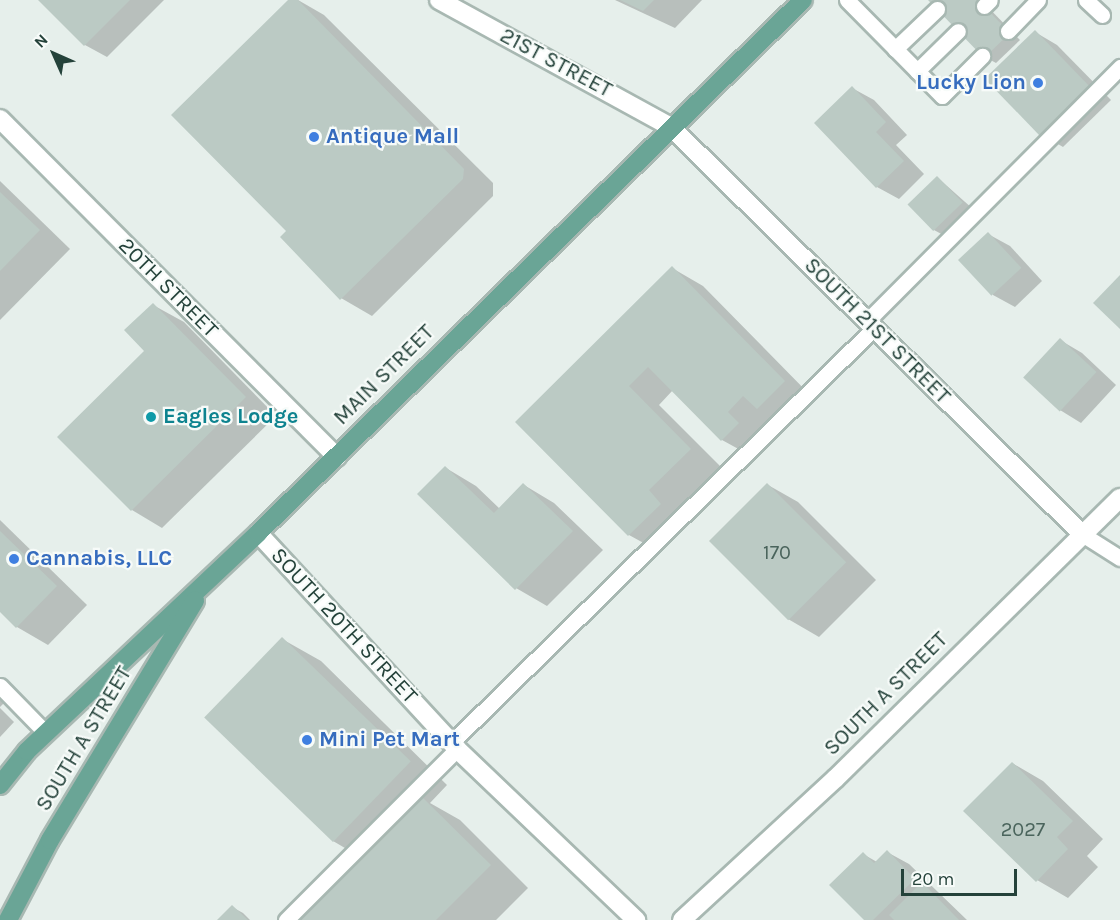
<!DOCTYPE html>
<html>
<head>
<meta charset="utf-8">
<style>
  body { margin:0 }
  #map { position:relative; width:1120px; height:920px; overflow:hidden; background:#e6efeb; font-family:Karla,sans-serif }
  div>[style] { position:absolute }
  .shadow>* { inset:0; background:#0003 }
  .building>* { inset:0; background:#bbcac4; transform-origin:0 0 }
  .roads { filter:drop-shadow(2px 0 #a8b8b2) drop-shadow(-2px 0 #a8b8b2) drop-shadow(0 2px #a8b8b2) drop-shadow(0 -2px #a8b8b2) }
  .lane>* { height:15px; margin:-7.5px; padding:0 7.5px; transform-origin:7.5px; border-radius:7.5px; background:#fff }
  .street>* { height:18px; margin:-9px; padding:0 9px; transform-origin:9px; border-radius:9px; background:#fff }
  .secondary>* { height:18px; margin:-9px; padding:0 9px; transform-origin:9px; border-radius:9px; background:#fff }
  .primary>* { height:18px; margin:-9px; padding:0 9px; transform-origin:9px; border-radius:9px; background:#6aa596 }
  .dots>* { width:16px; height:16px; translate:-50% -50%; box-sizing:border-box; border:3px solid #f7fbf9; border-radius:50% }
  span { translate:-50% -50%; white-space:nowrap; text-align:center; line-height:1.15; -webkit-text-stroke:4.5px #f7fbf9; paint-order:stroke }
  .number-label { font-size:20px; color:#4a645c }
  .number-label span { -webkit-text-stroke-width:0 }
  .street-label { font-size:22px; color:#24423a }
  .shop-label { font-size:22px; color:#366cbe; font-weight:700 }
  .right { translate:-100% -50%; text-align:right }
  .left { translate:0 -50%; text-align:left }
  .culture-label { font-size:22px; color:#0d838f; font-weight:700 }
  .north { position:absolute; left:24px; top:24px; width:60px; height:60px; -webkit-text-stroke:4px #f7fbf9; paint-order:stroke; rotate:315deg; font-size:16px; font-weight:700; line-height:24px; text-align:center; color:#24423a }
  .north::after { content:''; display:block; margin:auto; width:21px; height:27px; background:#24423a; clip-path:polygon(50% 0,100% 100%,50% 72%,0 100%) }
  .scale { position:absolute; left:901px; top:869px; width:116px; height:27px; box-sizing:border-box; border:3px solid #24423a; border-top:0; padding-left:8px; font-size:18px; line-height:21px; white-space:nowrap; color:#24423a; -webkit-text-stroke:4px #f7fbf9; paint-order:stroke }
</style>
</head>
<body>
<div id="map">
  <div class="shadow">
    <div style="clip-path:polygon(40px 0,164px 0,107px 57px,85px 45px)"></div>
    <div style="clip-path:polygon(290px 0,298px 0,324px 15px,493px 183px,493px 196px,372px 316px,341px 298px,289px 231px)"></div>
    <div style="clip-path:polygon(615px 0,702px 0,675px 28px)"></div>
    <div style="clip-path:polygon(932px 0,981px 0,1020px 40px,996px 63px,985px 57px)"></div>
    <div style="clip-path:polygon(1035px 32px,1057px 45px,1111px 100px,1063px 147px,1041px 134px)"></div>
    <div style="clip-path:polygon(852px 88px,874px 100px,907px 135px,896px 145px,924px 174px,899px 199px,877px 187px)"></div>
    <div style="clip-path:polygon(938px 178px,973px 209px,945px 236px,934px 230px)"></div>
    <div style="clip-path:polygon(0 181px,70px 249px,0 320px)"></div>
    <div style="clip-path:polygon(988px 234px,1010px 246px,1042px 281px,1015px 307px,993px 295px)"></div>
    <div style="clip-path:polygon(672px 268px,703px 286px,815px 400px,788px 426px,772px 416px,758px 430px,769px 442px,753px 457px,722px 440px,673px 390px,659px 405px,721px 467px,679px 509px,691px 522px,660px 552px,629px 535px,517px 422px)"></div>
    <div style="clip-path:polygon(153px 305px,184px 322px,276px 416px,162px 528px,132px 510px)"></div>
    <div style="clip-path:polygon(1060px 340px,1082px 353px,1116px 385px,1081px 423px,1060px 410px)"></div>
    <div style="clip-path:polygon(446px 468px,476px 486px,500px 509px,524px 485px,554px 503px,603px 550px,547px 606px,516px 588px)"></div>
    <div style="clip-path:polygon(768px 485px,798px 502px,876px 580px,819px 637px,788px 619px,711px 541px)"></div>
    <div style="clip-path:polygon(0 520px,87px 605px,48px 645px,17px 627px,0 610px)"></div>
    <div style="clip-path:polygon(282px 639px,321px 661px,447px 785px,430px 803px,460px 820px,528px 888px,496px 920px,300px 920px,362px 858px,333px 841px)"></div>
    <div style="clip-path:polygon(0 679px,14px 693px,0 707px)"></div>
    <div style="clip-path:polygon(0 708px,14px 722px,0 737px)"></div>
    <div style="clip-path:polygon(1012px 763px,1043px 781px,1103px 839px,1087px 856px,1098px 867px,1068px 898px,1037px 880px)"></div>
    <div style="clip-path:polygon(887px 852px,909px 864px,967px 920px,866px 920px,863px 854px,877px 862px)"></div>
    <div style="clip-path:polygon(232px 907px,243px 913px,250px 920px,219px 920px)"></div>
  </div>
  <div class="building">
    <div style="clip-path:polygon(38px 0,130px 0,84px 46px)"></div>
    <div style="clip-path:polygon(288px 0,298px 0,464px 169px,463px 179px,340px 300px,280px 237px,286px 231px,171px 115px)"></div>
    <div style="clip-path:polygon(620px 0,654px 0,643px 11px)"></div>
    <div style="clip-path:polygon(928px 0,978px 0,1010px 33px,984px 58px)"></div>
    <div style="left:1035px;top:30px;width:79px;height:70px;rotate:46deg"></div>
    <div style="clip-path:polygon(852px 86px,886px 122px,876px 132px,904px 161px,876px 188px,814px 123px)"></div>
    <div style="left:937px;top:176px;width:37px;height:41px;rotate:46deg"></div>
    <div style="clip-path:polygon(0 192px,40px 230px,0 271px)"></div>
    <div style="left:988px;top:232px;width:49px;height:41px;rotate:47deg"></div>
    <div style="clip-path:polygon(672px 266px,785px 381px,757px 409px,743px 396px,728px 412px,739px 423px,721px 441px,648px 367px,629px 386px,691px 449px,649px 490px,661px 504px,628px 536px,515px 422px)"></div>
    <div style="clip-path:polygon(1120px 275px,1120px 329px,1093px 303px)"></div>
    <div style="clip-path:polygon(153px 303px,246px 397px,131px 511px,57px 437px,144px 351px,124px 330px)"></div>
    <div style="left:1060px;top:338px;width:50px;height:54px;rotate:43deg"></div>
    <div style="clip-path:polygon(445px 466px,494px 513px,523px 483px,573px 531px,515px 590px,417px 494px)"></div>
    <div style="left:767px;top:483px;width:112px;height:82px;rotate:45deg"></div>
    <div style="clip-path:polygon(0 531px,57px 586px,16px 628px,0 612px)"></div>
    <div style="left:282px;top:637px;width:179px;height:112px;rotate:44deg"></div>
    <div style="clip-path:polygon(1012px 762px,1073px 821px,1057px 837px,1068px 849px,1036px 882px,963px 811px)"></div>
    <div style="clip-path:polygon(421px 796px,491px 865px,436px 920px,298px 920px)"></div>
    <div style="clip-path:polygon(887px 850px,915px 879px,873px 920px,864px 920px,829px 885px,863px 852px,874px 863px)"></div>
    <div style="clip-path:polygon(922px 882px,959px 920px,894px 920px,889px 915px)"></div>
    <div style="clip-path:polygon(232px 905px,248px 920px,217px 920px)"></div>
  </div>
  <div class="roads">
    <div class="lane">
      <div style="left:847px;top:0;width:135px;rotate:45.3deg"></div>
      <div style="left:942px;top:96px;width:57px;rotate:-45deg"></div>
      <div style="left:1086px;top:0;width:22px;rotate:43deg"></div>
      <div style="left:984px;top:6px;width:8px;rotate:-45deg"></div>
      <div style="left:1008px;top:31px;width:43px;rotate:-45.9deg"></div>
      <div style="left:895px;top:49px;width:58px;rotate:-43.6deg"></div>
      <div style="left:917px;top:71px;width:57px;rotate:-44.3deg"></div>
      <div style="left:867px;top:321px;width:359px;rotate:-45.1deg"></div>
      <div style="left:1082px;top:534px;width:45px;rotate:32.3deg"></div>
      <div style="left:0;top:686px;width:66px;rotate:45.6deg"></div>
      <div style="left:451px;top:743px;width:593px;rotate:-44.45deg"></div>
      <div style="left:286px;top:920px;width:242px;rotate:-45deg"></div>
    </div>
    <div class="street">
      <div style="left:0;top:119px;width:477px;rotate:45.1deg"></div>
      <div style="left:671px;top:127px;width:578px;rotate:44.72deg"></div>
      <div style="left:258px;top:533px;width:294px;rotate:47.3deg"></div>
      <div style="left:457px;top:749px;width:248px;rotate:43.7deg"></div>
      <div style="left:682px;top:920px;width:209px;rotate:-42.7deg"></div>
      <div style="left:836px;top:778px;width:399px;rotate:-44.6deg"></div>
    </div>
    <div class="secondary">
      <div style="left:439px;top:0;width:264px;rotate:28.7deg"></div>
    </div>
    <div class="primary">
      <div style="left:0;top:785px;width:43px;rotate:-51.5deg"></div>
      <div style="left:27px;top:751px;width:318px;rotate:-43.3deg"></div>
      <div style="left:258px;top:533px;width:762px;rotate:-44.36deg"></div>
      <div style="left:8px;top:920px;width:90px;rotate:-62.3deg"></div>
      <div style="left:50px;top:840px;width:280px;rotate:-58.8deg"></div>
    </div>
  </div>
  <div class="dots">
    <div style="left:1038px;top:83px;background:#3f7fe0"></div>
    <div style="left:314px;top:137px;background:#3f7fe0"></div>
    <div style="left:151px;top:417px;background:#0f9aa8"></div>
    <div style="left:14px;top:559px;background:#3f7fe0"></div>
    <div style="left:307px;top:740px;background:#3f7fe0"></div>
  </div>
  <div class="number-label">
    <span style="left:777px;top:552px">170</span>
    <span style="left:1023px;top:829px">2027</span>
  </div>
  <div class="street-label">
    <span style="left:556px;top:63px;rotate:28deg">21ST STREET</span>
    <span style="left:168px;top:288px;rotate:45deg">20TH STREET</span>
    <span style="left:877px;top:331px;rotate:45deg">SOUTH 21ST STREET</span>
    <span style="left:384px;top:375px;rotate:-45deg">MAIN STREET</span>
    <span style="left:344px;top:626px;rotate:47deg">SOUTH 20TH STREET</span>
    <span style="left:886px;top:694px;rotate:-45deg">SOUTH A STREET</span>
    <span style="left:84px;top:739px;rotate:-59deg">SOUTH A STREET</span>
  </div>
  <div class="shop-label">
    <span class="right" style="left:1026px;top:83px">Lucky Lion</span>
    <span class="left" style="left:326px;top:137px">Antique Mall</span>
    <span class="left" style="left:26px;top:559px">Cannabis, LLC</span>
    <span class="left" style="left:319px;top:740px">Mini Pet Mart</span>
  </div>
  <div class="culture-label">
    <span class="left" style="left:163px;top:417px">Eagles Lodge</span>
  </div>
  <div class="north">N</div>
  <div class="scale">20 m</div>
</div>
</body>
</html>
